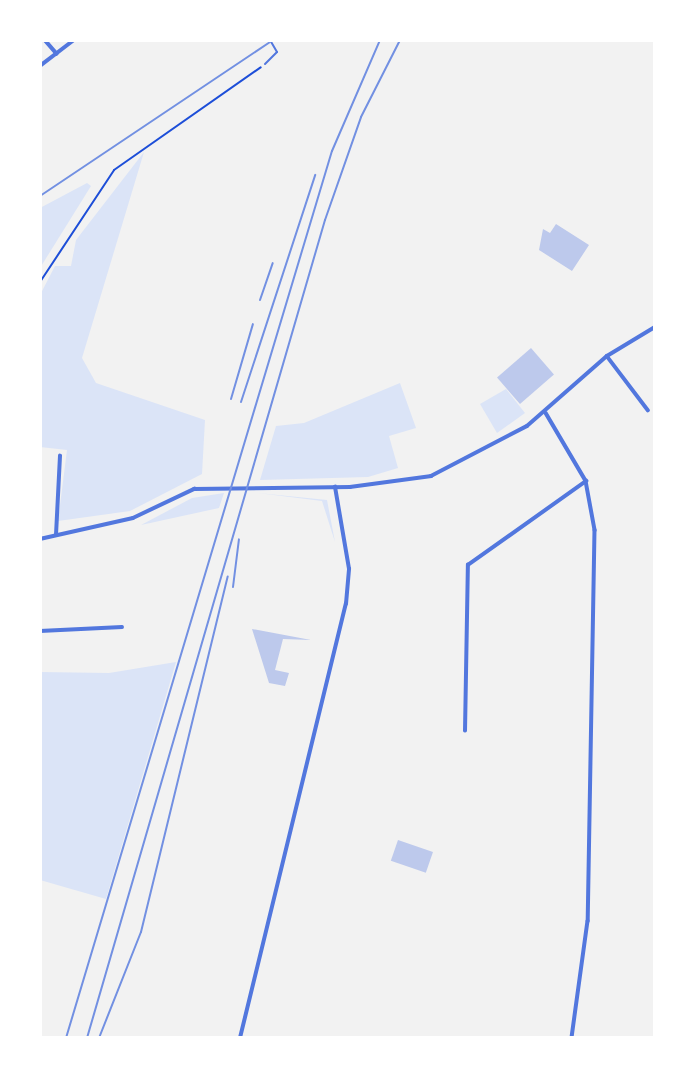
<!DOCTYPE html>
<html>
<head>
<meta charset="utf-8">
<style>
  body { margin:0 }
  #map { position:relative; width:695px; height:1078px; overflow:hidden; background:#f2f2f2; font-family:Ubuntu,sans-serif }
  div>[style] { position:absolute }
  .green>* { inset:0; background:#dbe4f7 }
  .building>* { inset:0; background:#bdc9ec; transform-origin:0 0 }
  .path>* { height:2px; margin:-1px; padding:0 1px; transform-origin:1px; border-radius:1px; background:#1d4ed8 }
  .service>* { height:2px; margin:-1px; padding:0 1px; transform-origin:1px; border-radius:1px; background:#5277de }
  .minor>* { height:3.5px; margin:-1.75px; padding:0 1.75px; transform-origin:1.75px; border-radius:1.75px; background:#5277de }
  .rail>* { height:2px; margin:-1px; padding:0 1px; transform-origin:1px; border-radius:1px; background:#7290e2 }
  span { translate:-50% -50%; white-space:nowrap; text-align:center; line-height:1.15; -webkit-text-stroke:7px #fff; paint-order:stroke }
  .frame { position:absolute; inset:0; border:42px solid #fff; pointer-events:none }
</style>
</head>
<body>
<div id="map">
  <div class="green">
    <div style="clip-path:polygon(144px 152px,82px 358px,96px 383px,205px 420px,202px 474px,130px 511px,58px 521px,67px 450px,40px 447px,40px 295px,55px 266px,71px 266px,76px 240px)"></div>
    <div style="clip-path:polygon(87px 183px,91px 186px,40px 268px,40px 208px)"></div>
    <div style="clip-path:polygon(400px 383px,416px 428px,389px 436px,398px 468px,368px 477px,260px 480px,276px 426px,304px 423px)"></div>
    <div style="clip-path:polygon(506px 389px,525px 413px,497px 433px,480px 404px)"></div>
    <div style="clip-path:polygon(224px 493px,219px 508px,141px 525px,192px 498px)"></div>
    <div style="clip-path:polygon(258px 493px,327px 500px,335px 542px,322px 501px)"></div>
    <div style="clip-path:polygon(176px 662px,106px 899px,40px 880px,40px 672px,109px 673px)"></div>
  </div>
  <div class="building">
    <div style="clip-path:polygon(556px 224px,589px 245px,572px 271px,539px 250px,543px 229px,550px 233px)"></div>
    <div style="left:531px;top:348px;width:35px;height:45px;rotate:49deg"></div>
    <div style="clip-path:polygon(252px 629px,311px 640px,283px 639px,275px 670px,289px 673px,285px 686px,269px 683px)"></div>
    <div style="left:398px;top:840px;width:37px;height:22px;rotate:19deg"></div>
  </div>
  <div class="path">
    <div style="left:40px;top:282px;width:134px;rotate:-56.5deg"></div>
    <div style="left:114px;top:170px;width:179px;rotate:-35deg"></div>
  </div>
  <div class="service">
    <div style="left:265px;top:64px;width:17px;rotate:-45deg"></div>
    <div style="left:277px;top:52px;width:14px;rotate:-120deg"></div>
  </div>
  <div class="minor">
    <div style="left:45px;top:40px;width:18px;rotate:49deg"></div>
    <div style="left:40px;top:66px;width:43px;rotate:-37.4deg"></div>
    <div style="left:607px;top:356px;width:68px;rotate:52.8deg"></div>
    <div style="left:546px;top:413px;width:79px;rotate:59.5deg"></div>
    <div style="left:586px;top:481px;width:50px;rotate:79.6deg"></div>
    <div style="left:595px;top:530px;width:391px;rotate:91deg"></div>
    <div style="left:588px;top:921px;width:118px;rotate:97.8deg"></div>
    <div style="left:56px;top:535px;width:79px;rotate:-87.1deg"></div>
    <div style="left:40px;top:539px;width:95px;rotate:-12.7deg"></div>
    <div style="left:133px;top:518px;width:68px;rotate:-25.4deg"></div>
    <div style="left:194px;top:489px;width:156px;rotate:-0.7deg"></div>
    <div style="left:350px;top:487px;width:82px;rotate:-7.7deg"></div>
    <div style="left:431px;top:476px;width:108px;rotate:-27.5deg"></div>
    <div style="left:527px;top:426px;width:106px;rotate:-41.2deg"></div>
    <div style="left:607px;top:356px;width:56px;rotate:-31.1deg"></div>
    <div style="left:40px;top:631px;width:82px;rotate:-2.8deg"></div>
    <div style="left:465px;top:731px;width:166px;rotate:-89deg"></div>
    <div style="left:468px;top:565px;width:145px;rotate:-35.4deg"></div>
    <div style="left:240px;top:1038px;width:447px;rotate:-76.3deg"></div>
    <div style="left:346px;top:604px;width:35px;rotate:-85deg"></div>
    <div style="left:349px;top:569px;width:83px;rotate:-99.7deg"></div>
  </div>
  <div class="rail">
    <div style="left:40px;top:196px;width:280px;rotate:-33.8deg"></div>
    <div style="left:260px;top:300px;width:39px;rotate:-71deg"></div>
    <div style="left:231px;top:399px;width:78px;rotate:-73.7deg"></div>
    <div style="left:241px;top:402px;width:239px;rotate:-71.9deg"></div>
    <div style="left:233px;top:587px;width:48px;rotate:-82.9deg"></div>
    <div style="left:66px;top:1038px;width:926px;rotate:-73.31deg"></div>
    <div style="left:332px;top:151px;width:121px;rotate:-66.6deg"></div>
    <div style="left:87px;top:1038px;width:852px;rotate:-73.78deg"></div>
    <div style="left:325px;top:220px;width:109px;rotate:-70.7deg"></div>
    <div style="left:361px;top:117px;width:86px;rotate:-63.1deg"></div>
    <div style="left:99px;top:1038px;width:114px;rotate:-68.4deg"></div>
    <div style="left:141px;top:932px;width:366px;rotate:-76.3deg"></div>
  </div>
  <div class="frame"></div>
</div>
</body>
</html>
